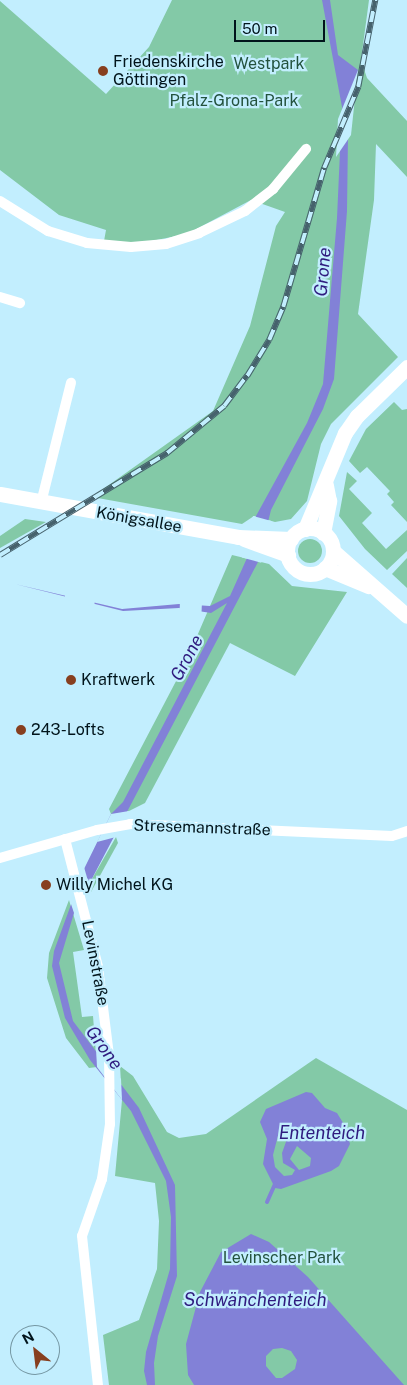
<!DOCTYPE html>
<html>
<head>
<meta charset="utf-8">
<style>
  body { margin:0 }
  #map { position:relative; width:407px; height:1385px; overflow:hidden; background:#c2eefe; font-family:"Public Sans",sans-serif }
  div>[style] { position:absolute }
  .green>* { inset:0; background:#83c9a7 }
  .round { border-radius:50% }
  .water>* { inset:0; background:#8281d7 }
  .pier>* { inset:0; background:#c2eefe; transform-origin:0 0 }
  .stream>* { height:4px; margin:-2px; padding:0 2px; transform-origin:2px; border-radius:2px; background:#8281d7 }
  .street>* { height:10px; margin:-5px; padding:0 5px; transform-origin:5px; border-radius:5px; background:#fff }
  .secondary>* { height:15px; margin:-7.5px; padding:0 7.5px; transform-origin:7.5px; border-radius:7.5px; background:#fff }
  .secondary>.ring { margin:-7.5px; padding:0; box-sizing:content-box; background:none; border:15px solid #fff; border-radius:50% }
  .rail>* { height:5.5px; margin-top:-2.75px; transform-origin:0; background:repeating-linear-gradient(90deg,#c2eefe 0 11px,#46626d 0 22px); box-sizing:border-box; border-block:1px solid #46626d }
  .dots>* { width:14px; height:14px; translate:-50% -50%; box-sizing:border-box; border:2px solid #c2eefe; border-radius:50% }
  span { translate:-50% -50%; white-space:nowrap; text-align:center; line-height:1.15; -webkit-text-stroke:4.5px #c2eefe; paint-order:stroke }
  .poi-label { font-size:16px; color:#01141b }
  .left { translate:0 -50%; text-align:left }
  .park-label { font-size:16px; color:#23523d }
  .street-label { font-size:16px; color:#01141b }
  .water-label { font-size:18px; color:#2f1b7f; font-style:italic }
  .north { position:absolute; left:10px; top:1325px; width:50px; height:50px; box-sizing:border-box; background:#c2eefe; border:1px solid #7597a3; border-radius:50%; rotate:331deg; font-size:14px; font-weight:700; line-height:20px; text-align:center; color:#01141b }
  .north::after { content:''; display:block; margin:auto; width:18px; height:22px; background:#873f1f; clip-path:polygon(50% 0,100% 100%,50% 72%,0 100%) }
  .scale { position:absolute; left:234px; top:20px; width:91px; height:22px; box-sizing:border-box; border:2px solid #01141b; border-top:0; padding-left:6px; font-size:15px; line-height:18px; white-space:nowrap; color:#01141b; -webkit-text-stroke:4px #c2eefe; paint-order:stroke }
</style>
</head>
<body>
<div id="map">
  <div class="green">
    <div style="clip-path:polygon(172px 0,369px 0,361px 60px,367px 78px,407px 121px,407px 177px,376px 144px,374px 200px,358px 314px,398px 357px,331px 424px,321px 444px,307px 501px,291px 519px,275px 522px,254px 516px,242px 524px,92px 497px,213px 411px,250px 326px,276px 226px,285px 212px,251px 200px,187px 234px,141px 243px,104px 241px,106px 230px,59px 215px,0 170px,0 1px,106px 94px,149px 47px)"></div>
    <div style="clip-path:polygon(394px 402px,402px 410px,407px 409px,407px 522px,391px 505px,394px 502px,387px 494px,390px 491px,387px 488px,367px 467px,360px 473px,349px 461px,366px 429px)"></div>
    <div style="clip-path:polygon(347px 472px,357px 481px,349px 489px,372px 513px,362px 523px,386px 549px,407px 530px,407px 551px,387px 570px,365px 549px,339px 516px)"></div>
    <div style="clip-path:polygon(25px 519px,46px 522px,0 548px,0 536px)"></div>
    <div class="round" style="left:298px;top:539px;width:24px;height:24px"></div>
    <div style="clip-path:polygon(232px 555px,269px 564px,292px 586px,347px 592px,295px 676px,230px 643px,145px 803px,129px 811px,111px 814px,109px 809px,185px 664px)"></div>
    <div style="clip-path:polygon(407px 558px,407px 588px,392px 574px)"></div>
    <div style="clip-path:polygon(116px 837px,118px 843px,91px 892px,89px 884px)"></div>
    <div style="clip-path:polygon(69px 900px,84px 950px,73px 952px,82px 1017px,93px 1016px,97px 1067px,89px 1068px,66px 1038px,47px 978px,49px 953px)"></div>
    <div style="clip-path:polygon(316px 1058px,407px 1110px,407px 1385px,109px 1385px,103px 1335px,139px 1320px,157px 1269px,159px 1221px,155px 1183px,115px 1176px,122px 1100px,120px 1066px,133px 1076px,167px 1132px,179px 1138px,206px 1134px)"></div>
  </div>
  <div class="water">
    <div style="clip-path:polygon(322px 0,330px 0,338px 55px,358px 70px,348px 136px,347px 211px,334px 379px,323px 409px,271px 510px,258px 562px,74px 913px,59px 963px,73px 1021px,139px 1108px,175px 1185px,177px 1276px,158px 1336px,154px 1363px,155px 1385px,147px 1385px,144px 1371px,146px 1352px,170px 1269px,171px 1217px,166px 1181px,131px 1111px,90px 1060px,65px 1018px,52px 966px,54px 951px,84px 869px,111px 814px,123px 802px,227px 603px,211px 613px,179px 608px,123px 611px,15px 584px,122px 609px,179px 604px,210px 606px,230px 596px,247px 558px,256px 516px,307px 423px,323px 384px,337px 218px,342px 107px)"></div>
    <div style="clip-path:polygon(evenodd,306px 1092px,312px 1093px,325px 1108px,337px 1113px,345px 1126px,350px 1144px,339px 1166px,331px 1171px,281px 1189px,275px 1188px,263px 1164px,267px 1139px,260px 1122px,266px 1109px,306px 1092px,280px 1128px,285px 1130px,287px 1139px,282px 1153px,283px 1163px,295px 1170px,292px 1175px,284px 1176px,275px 1167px,273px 1155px,280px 1128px,306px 1092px,297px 1146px,311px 1158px,310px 1166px,299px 1170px,290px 1159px,297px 1146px)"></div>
    <div style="clip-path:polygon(evenodd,251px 1234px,269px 1242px,308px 1277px,404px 1385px,194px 1385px,188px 1375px,186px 1344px,200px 1292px,221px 1252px,251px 1234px,282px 1348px,291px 1351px,297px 1360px,295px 1369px,282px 1378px,276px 1378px,266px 1366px,266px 1356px,273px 1349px,282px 1348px)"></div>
  </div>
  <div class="pier">
    <div style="clip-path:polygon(358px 70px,351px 135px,336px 157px,338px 119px)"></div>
    <div style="left:253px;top:516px;width:20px;height:43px;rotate:15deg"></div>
    <div style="clip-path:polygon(65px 591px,95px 600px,94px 607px,65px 599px)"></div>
    <div style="left:180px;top:602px;width:22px;height:9px;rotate:3deg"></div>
    <div style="clip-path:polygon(129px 811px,116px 837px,97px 842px,111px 814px)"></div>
    <div style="clip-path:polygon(84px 867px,90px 888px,75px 916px,70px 901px)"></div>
    <div style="clip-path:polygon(96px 1049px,121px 1079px,122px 1100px,97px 1067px)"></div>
  </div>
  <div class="stream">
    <div style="left:267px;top:1202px;width:20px;rotate:-66deg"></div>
  </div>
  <div class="street">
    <div style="left:0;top:201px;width:57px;rotate:32deg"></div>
    <div style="left:48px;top:231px;width:41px;rotate:17.1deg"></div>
    <div style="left:87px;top:243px;width:44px;rotate:5.2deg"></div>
    <div style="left:131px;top:247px;width:35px;rotate:-5deg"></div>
    <div style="left:166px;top:244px;width:35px;rotate:-18deg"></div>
    <div style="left:199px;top:233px;width:51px;rotate:-25.6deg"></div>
    <div style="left:245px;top:211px;width:36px;rotate:-38deg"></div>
    <div style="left:273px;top:189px;width:52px;rotate:-50.5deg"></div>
    <div style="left:0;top:297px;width:21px;rotate:17deg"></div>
    <div style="left:41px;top:503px;width:124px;rotate:-76deg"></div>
    <div style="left:65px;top:839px;width:132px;rotate:75.5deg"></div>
    <div style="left:98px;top:967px;width:89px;rotate:82.9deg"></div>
    <div style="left:109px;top:1055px;width:69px;rotate:89.2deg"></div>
    <div style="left:110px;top:1124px;width:56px;rotate:98.3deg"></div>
    <div style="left:102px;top:1179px;width:60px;rotate:109.3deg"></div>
    <div style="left:82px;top:1236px;width:150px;rotate:83.9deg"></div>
    <div style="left:0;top:858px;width:101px;rotate:-16.1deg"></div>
    <div style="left:97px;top:830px;width:34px;rotate:-10deg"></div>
    <div style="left:130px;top:824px;width:262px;rotate:2.6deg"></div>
    <div style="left:392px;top:836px;width:16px;rotate:-18deg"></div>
  </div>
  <div class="secondary">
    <div style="left:0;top:494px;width:242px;rotate:10.2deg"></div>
    <div style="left:238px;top:537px;width:53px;rotate:2.2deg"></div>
    <div class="ring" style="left:287px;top:528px;width:31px;height:31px"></div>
    <div style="left:305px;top:529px;width:104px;rotate:-67.4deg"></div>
    <div style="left:345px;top:433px;width:21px;rotate:-55deg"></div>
    <div style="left:357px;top:416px;width:70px;rotate:-44.4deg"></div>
    <div style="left:323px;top:533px;width:33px;rotate:-79deg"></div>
    <div style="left:329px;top:501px;width:16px;rotate:-101deg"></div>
    <div style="left:244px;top:539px;width:47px;rotate:20deg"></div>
    <div style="left:333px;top:551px;width:98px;rotate:41.3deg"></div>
    <div style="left:325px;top:568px;width:47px;rotate:22.7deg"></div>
  </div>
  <div class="rail">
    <div style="left:0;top:555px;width:196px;rotate:-31.4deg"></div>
    <div style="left:167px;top:453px;width:74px;rotate:-39.5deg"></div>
    <div style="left:224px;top:406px;width:38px;rotate:-53deg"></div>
    <div style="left:247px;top:376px;width:42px;rotate:-58.6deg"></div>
    <div style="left:269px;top:340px;width:36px;rotate:-67deg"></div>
    <div style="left:283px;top:307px;width:145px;rotate:-73.6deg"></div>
    <div style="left:324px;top:168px;width:88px;rotate:-67.2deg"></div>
    <div style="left:358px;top:87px;width:89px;rotate:-78.9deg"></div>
  </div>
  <div class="dots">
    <div style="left:103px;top:71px;background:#873f1f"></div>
    <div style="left:71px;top:680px;background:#873f1f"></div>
    <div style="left:21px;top:730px;background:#873f1f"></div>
    <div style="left:46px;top:885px;background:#873f1f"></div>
  </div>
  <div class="poi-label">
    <span class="left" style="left:113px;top:71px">Friedenskirche<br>Göttingen</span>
    <span class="left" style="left:81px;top:680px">Kraftwerk</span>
    <span class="left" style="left:31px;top:730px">243-Lofts</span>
    <span class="left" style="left:56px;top:885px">Willy Michel KG</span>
  </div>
  <div class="park-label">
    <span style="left:269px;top:64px">Westpark</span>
    <span style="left:234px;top:101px">Pfalz-Grona-Park</span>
    <span style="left:282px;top:1258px">Levinscher Park</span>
  </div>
  <div class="street-label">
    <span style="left:139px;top:520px;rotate:10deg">Königsallee</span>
    <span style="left:202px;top:828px;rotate:2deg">Stresemannstraße</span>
    <span style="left:95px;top:963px;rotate:79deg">Levinstraße</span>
  </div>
  <div class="water-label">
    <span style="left:323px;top:272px;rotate:-85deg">Grone</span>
    <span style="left:187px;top:658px;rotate:-62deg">Grone</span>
    <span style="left:104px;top:1048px;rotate:54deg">Grone</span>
    <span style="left:322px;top:1133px">Ententeich</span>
    <span style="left:255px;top:1300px">Schwänchenteich</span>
  </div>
  <div class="north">N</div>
  <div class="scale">50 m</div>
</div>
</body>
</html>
